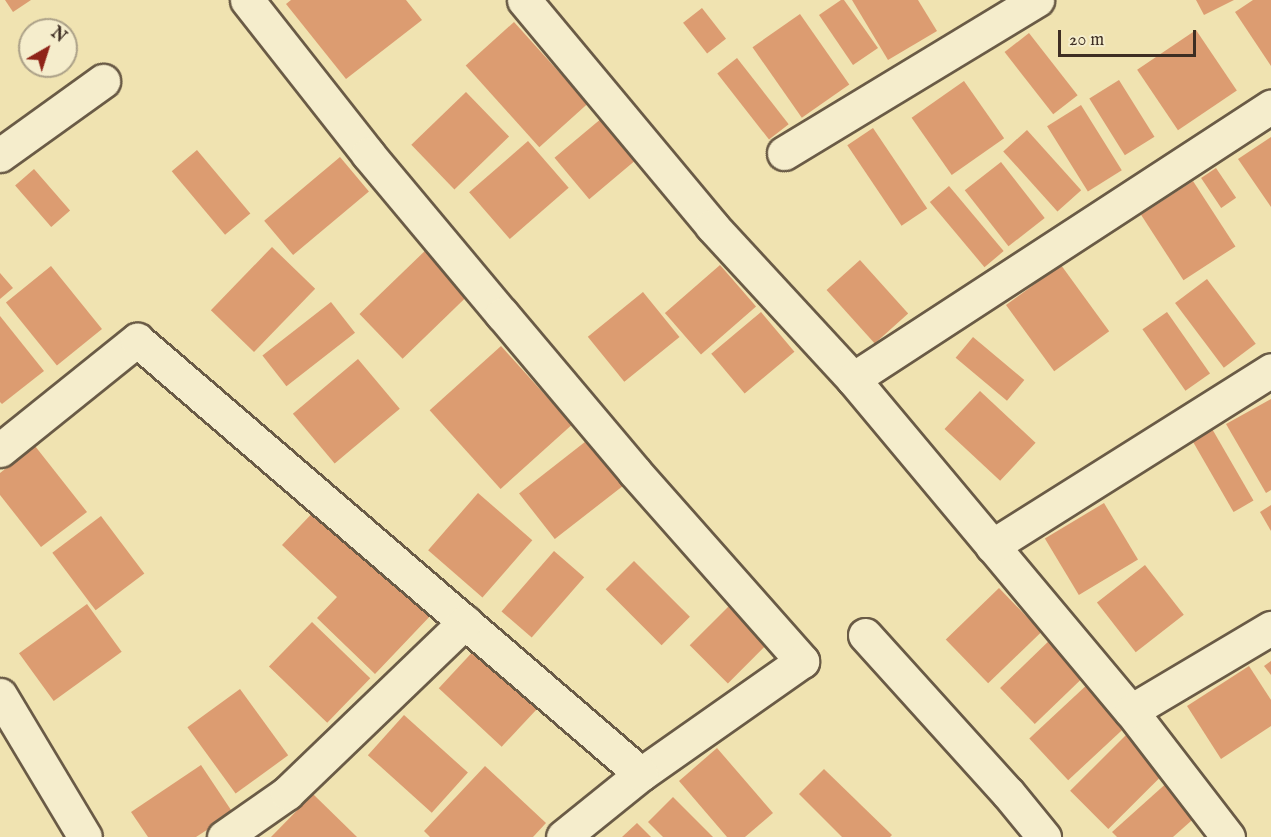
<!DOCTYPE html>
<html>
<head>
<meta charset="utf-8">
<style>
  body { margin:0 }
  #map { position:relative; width:1271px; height:837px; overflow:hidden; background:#f0e3b1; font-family:"IM FELL English",serif }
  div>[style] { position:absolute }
  .building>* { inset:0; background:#dc9c71; transform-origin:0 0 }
  .roads { filter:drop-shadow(2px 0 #6a5b46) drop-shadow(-2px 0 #6a5b46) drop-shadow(0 2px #6a5b46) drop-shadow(0 -2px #6a5b46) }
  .minor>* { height:33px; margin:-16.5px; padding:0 16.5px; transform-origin:16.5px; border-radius:16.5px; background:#f5edcc }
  span { translate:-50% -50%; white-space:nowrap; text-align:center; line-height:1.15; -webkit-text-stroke:5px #f5edcc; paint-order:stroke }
  .north { position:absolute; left:18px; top:18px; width:60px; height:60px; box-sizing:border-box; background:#f5edcc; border:2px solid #aca188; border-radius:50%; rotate:39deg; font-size:16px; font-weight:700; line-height:24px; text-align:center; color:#3e2e23 }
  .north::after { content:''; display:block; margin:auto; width:21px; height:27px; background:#8f2418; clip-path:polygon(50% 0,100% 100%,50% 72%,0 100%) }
  .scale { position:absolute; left:1058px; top:30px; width:138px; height:27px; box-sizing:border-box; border:3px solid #3e2e23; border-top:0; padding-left:8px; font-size:18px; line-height:21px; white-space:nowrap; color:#3e2e23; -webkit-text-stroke:4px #f5edcc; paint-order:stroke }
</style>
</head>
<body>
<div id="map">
  <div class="building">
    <div style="clip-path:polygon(5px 0,31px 0,13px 12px)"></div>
    <div style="clip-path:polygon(291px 0,406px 0,422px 20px,346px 79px,286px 4px)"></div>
    <div style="clip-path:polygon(841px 0,844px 0,878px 48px,853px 65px,819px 15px)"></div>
    <div style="clip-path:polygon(852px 0,918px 0,937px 31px,888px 60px)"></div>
    <div style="clip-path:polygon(1196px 0,1234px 0,1204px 15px)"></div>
    <div style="clip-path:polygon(1253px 0,1271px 0,1271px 66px,1235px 12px)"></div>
    <div style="left:702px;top:8px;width:39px;height:24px;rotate:52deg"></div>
    <div style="left:800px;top:14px;width:86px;height:58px;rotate:55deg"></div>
    <div style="left:514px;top:22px;width:110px;height:65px;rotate:48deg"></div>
    <div style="left:1196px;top:30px;width:73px;height:71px;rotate:56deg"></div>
    <div style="left:1029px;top:33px;width:79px;height:31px;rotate:52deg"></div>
    <div style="left:737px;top:58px;width:84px;height:25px;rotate:52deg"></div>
    <div style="left:1119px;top:80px;width:67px;height:35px;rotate:58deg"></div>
    <div style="left:964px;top:81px;width:70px;height:64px;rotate:55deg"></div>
    <div style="left:466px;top:92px;width:62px;height:76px;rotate:46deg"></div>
    <div style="left:1081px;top:105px;width:77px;height:40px;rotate:58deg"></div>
    <div style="left:602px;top:118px;width:54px;height:62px;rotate:50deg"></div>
    <div style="left:873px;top:128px;width:97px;height:31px;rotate:56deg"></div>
    <div style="left:1027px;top:130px;width:81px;height:32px;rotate:48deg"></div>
    <div style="clip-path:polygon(1271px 137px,1271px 207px,1238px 159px)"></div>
    <div style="left:528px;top:141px;width:62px;height:78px;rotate:49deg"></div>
    <div style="left:197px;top:150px;width:83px;height:33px;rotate:50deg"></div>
    <div style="left:340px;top:157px;width:45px;height:99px;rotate:50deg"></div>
    <div style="left:1001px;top:162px;width:71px;height:46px;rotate:52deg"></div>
    <div style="left:1216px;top:168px;width:36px;height:18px;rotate:56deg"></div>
    <div style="left:34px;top:169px;width:55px;height:25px;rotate:49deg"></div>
    <div style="left:1193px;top:181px;width:78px;height:62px;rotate:57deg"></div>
    <div style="left:949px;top:186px;width:85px;height:25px;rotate:50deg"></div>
    <div style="left:430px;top:246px;width:62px;height:98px;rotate:46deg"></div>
    <div style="left:272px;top:247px;width:60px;height:88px;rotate:44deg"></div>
    <div style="left:860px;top:260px;width:72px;height:45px;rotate:48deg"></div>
    <div style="left:720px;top:265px;width:55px;height:73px;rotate:49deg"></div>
    <div style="left:1061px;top:265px;width:82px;height:68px;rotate:54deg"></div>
    <div style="left:51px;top:266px;width:81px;height:58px;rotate:51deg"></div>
    <div style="clip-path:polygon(0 273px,13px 288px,0 299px)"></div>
    <div style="left:1207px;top:279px;width:81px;height:40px;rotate:53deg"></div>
    <div style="left:643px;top:292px;width:58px;height:71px;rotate:51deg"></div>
    <div style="left:331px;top:302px;width:39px;height:87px;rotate:52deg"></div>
    <div style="left:761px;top:312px;width:52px;height:65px;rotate:50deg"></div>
    <div style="left:1167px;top:312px;width:75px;height:30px;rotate:55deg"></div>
    <div style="clip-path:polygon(0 316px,44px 371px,2px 404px,0 402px)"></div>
    <div style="left:973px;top:337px;width:67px;height:27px;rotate:40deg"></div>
    <div style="left:501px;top:346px;width:106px;height:96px;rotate:48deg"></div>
    <div style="left:358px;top:359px;width:65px;height:85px;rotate:50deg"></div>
    <div style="left:980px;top:391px;width:76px;height:52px;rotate:43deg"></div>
    <div style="clip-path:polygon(1271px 399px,1271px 490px,1266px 493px,1226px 424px)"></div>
    <div style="left:1211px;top:427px;width:85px;height:23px;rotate:60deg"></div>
    <div style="left:590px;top:438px;width:58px;height:90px;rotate:52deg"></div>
    <div style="clip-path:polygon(35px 446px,87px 512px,41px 547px,0 495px,0 473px)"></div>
    <div style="left:478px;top:493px;width:72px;height:76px;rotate:41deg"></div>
    <div style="left:1104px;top:503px;width:66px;height:69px;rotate:59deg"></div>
    <div style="clip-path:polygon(320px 505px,433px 613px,375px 674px,317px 618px,337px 597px,282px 545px)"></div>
    <div style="clip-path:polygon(1271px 505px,1271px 531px,1260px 512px)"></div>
    <div style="left:101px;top:516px;width:72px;height:61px;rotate:53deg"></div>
    <div style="left:554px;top:551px;width:40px;height:80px;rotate:41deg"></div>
    <div style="left:634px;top:561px;width:79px;height:40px;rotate:45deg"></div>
    <div style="left:1145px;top:565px;width:63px;height:61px;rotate:52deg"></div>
    <div style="left:999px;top:588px;width:61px;height:74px;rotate:46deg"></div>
    <div style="left:87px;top:604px;width:59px;height:84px;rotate:54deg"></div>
    <div style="left:730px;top:605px;width:54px;height:57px;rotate:45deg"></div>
    <div style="left:312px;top:622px;width:81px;height:62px;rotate:44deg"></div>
    <div style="left:1054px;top:636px;width:50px;height:75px;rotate:46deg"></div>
    <div style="left:479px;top:645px;width:86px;height:59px;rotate:43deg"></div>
    <div style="clip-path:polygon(1271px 661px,1271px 675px,1264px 666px)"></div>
    <div style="clip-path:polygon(1249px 666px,1271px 700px,1271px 726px,1221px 759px,1187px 706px)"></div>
    <div style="left:1090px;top:682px;width:57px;height:83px;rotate:47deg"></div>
    <div style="left:240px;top:689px;width:82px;height:65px;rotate:54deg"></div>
    <div style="left:404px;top:715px;width:86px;height:54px;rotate:42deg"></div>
    <div style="left:1126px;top:735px;width:54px;height:79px;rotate:45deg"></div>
    <div style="clip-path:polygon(717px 748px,773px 813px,745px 837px,727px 837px,679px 781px)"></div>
    <div style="clip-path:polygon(201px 765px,233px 813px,196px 837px,148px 837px,131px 812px)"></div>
    <div style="clip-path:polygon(485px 766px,546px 823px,533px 837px,430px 837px,424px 831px)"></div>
    <div style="clip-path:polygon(824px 769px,892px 835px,890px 837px,842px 837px,799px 794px)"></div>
    <div style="clip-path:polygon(1170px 780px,1200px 813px,1173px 837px,1117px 837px,1112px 832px)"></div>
    <div style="clip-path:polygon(313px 794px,357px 837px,271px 837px)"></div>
    <div style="clip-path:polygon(673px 797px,713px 837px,663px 837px,648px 822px)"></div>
    <div style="clip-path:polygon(637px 823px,651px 837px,622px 837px)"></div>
  </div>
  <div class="roads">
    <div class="minor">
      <div style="left:247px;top:0;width:196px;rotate:51.8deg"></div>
      <div style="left:368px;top:154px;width:209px;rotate:50.1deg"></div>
      <div style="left:502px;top:314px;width:205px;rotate:49.9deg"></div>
      <div style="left:634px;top:471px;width:254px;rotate:48.5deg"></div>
      <div style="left:802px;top:661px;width:197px;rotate:144.9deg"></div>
      <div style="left:641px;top:774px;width:100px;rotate:141.1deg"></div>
      <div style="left:524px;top:0;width:294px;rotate:50.2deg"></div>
      <div style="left:712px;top:226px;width:208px;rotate:47.3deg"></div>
      <div style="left:853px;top:379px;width:433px;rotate:50.1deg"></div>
      <div style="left:1131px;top:711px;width:159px;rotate:52.4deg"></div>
      <div style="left:784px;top:153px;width:296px;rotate:-31.2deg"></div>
      <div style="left:0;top:155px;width:127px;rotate:-35.7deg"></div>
      <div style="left:853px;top:379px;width:499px;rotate:-33.1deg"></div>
      <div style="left:0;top:450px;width:176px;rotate:-38.8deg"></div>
      <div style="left:137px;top:340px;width:665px;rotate:40.73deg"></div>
      <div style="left:992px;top:546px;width:330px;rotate:-32.2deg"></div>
      <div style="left:865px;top:635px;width:213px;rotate:47.9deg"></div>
      <div style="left:1008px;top:793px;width:57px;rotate:50.7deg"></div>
      <div style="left:0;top:695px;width:165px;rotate:59.1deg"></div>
      <div style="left:1131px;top:711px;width:163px;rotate:-30.7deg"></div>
      <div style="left:224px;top:837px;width:77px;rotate:-34.9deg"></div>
      <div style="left:287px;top:793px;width:247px;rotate:-43.9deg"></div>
    </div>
  </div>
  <div class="north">N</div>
  <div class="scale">20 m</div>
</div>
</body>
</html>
